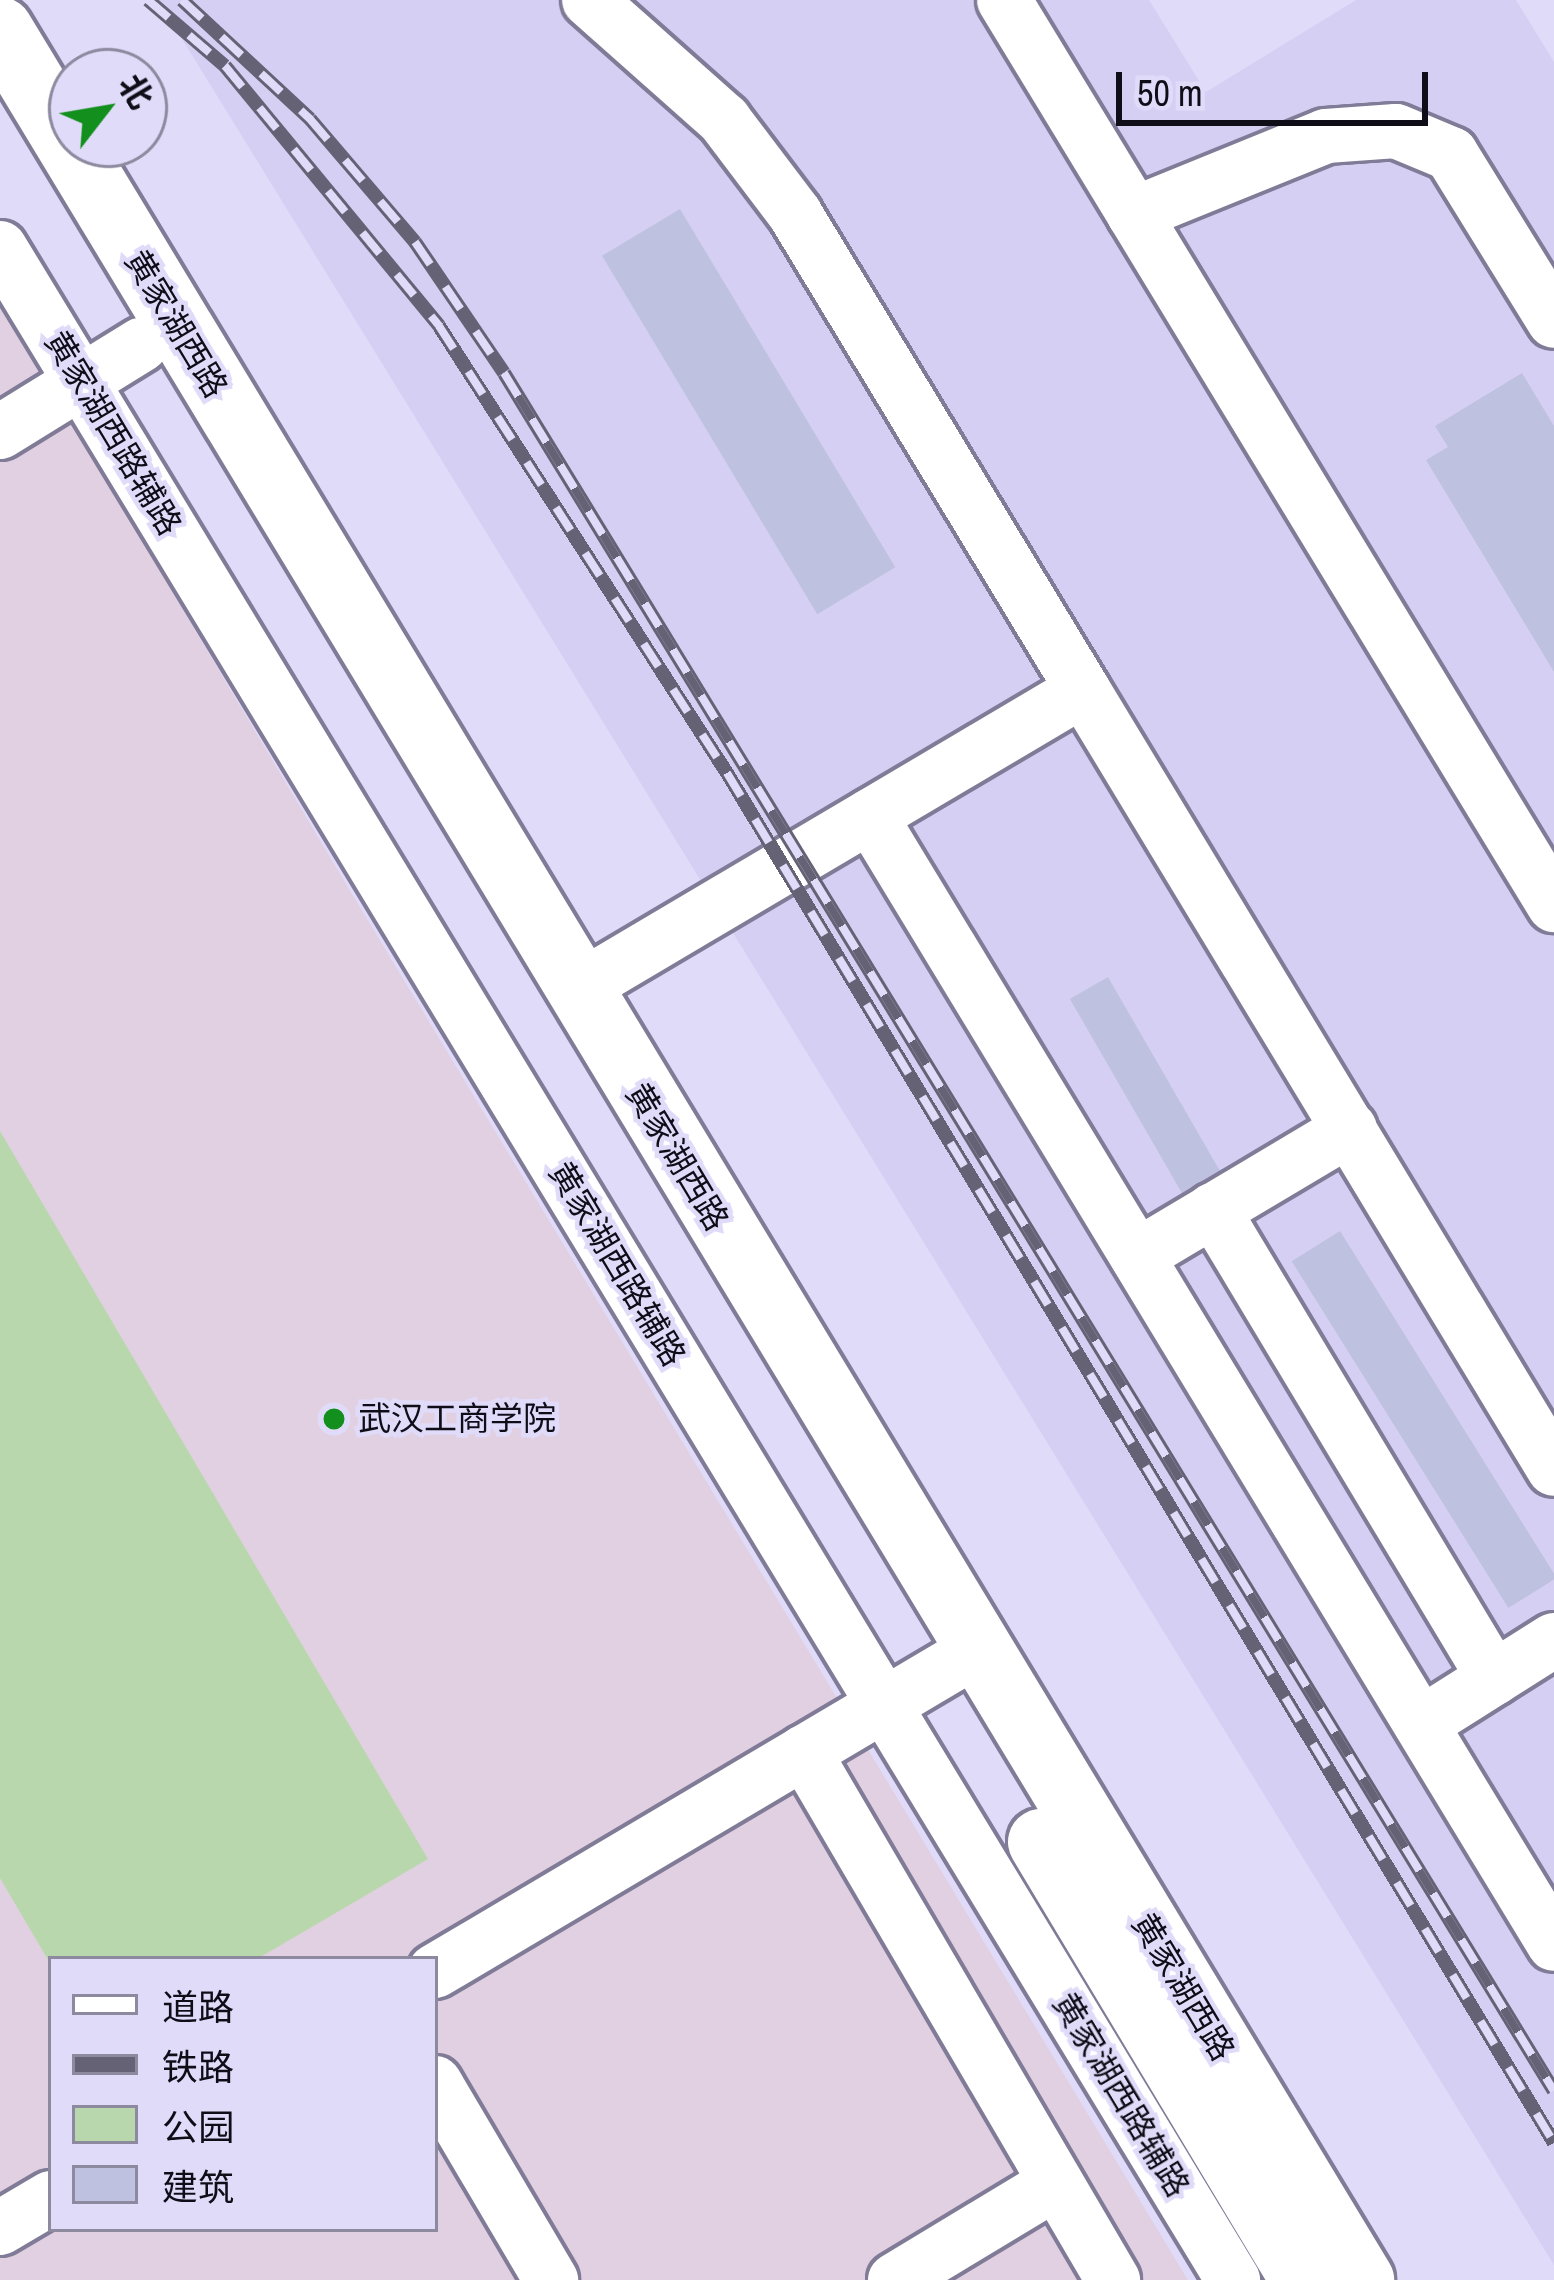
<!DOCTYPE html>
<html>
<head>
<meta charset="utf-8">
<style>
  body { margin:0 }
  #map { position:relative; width:1554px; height:2280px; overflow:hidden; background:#e1dbfa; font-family:"Archivo Narrow","Noto Sans SC",sans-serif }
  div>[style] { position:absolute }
  .built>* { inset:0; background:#d6cff4 }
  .education>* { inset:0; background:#e1d0e1 }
  .green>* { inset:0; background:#b9d7ac }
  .building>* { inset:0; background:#bec1df; transform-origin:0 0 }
  .roads { filter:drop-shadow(3px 0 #807b97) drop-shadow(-3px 0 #807b97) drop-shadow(0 3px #807b97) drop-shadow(0 -3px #807b97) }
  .minor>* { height:54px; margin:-27px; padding:0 27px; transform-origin:27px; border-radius:27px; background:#fff }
  .major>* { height:66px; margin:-33px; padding:0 33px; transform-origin:33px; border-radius:33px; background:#fff }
  .rail>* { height:14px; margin-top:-7px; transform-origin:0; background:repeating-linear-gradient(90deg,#e1dbfa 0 27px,#666275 0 54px); box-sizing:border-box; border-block:3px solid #666275 }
  .dots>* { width:33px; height:33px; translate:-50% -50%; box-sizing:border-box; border:6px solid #e1dbfa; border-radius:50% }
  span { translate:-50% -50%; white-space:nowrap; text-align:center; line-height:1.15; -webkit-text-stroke:9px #e1dbfa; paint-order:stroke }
  .street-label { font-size:33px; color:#0f0d17 }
  .poi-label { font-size:33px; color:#0f0d17 }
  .left { translate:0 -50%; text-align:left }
  .legend { position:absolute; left:48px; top:1956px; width:390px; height:276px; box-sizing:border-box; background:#e1dbfa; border:3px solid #8d899f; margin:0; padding:15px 21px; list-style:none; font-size:36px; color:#0f0d17 }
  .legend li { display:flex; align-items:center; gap:24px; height:60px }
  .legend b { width:60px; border:3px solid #8d899f }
  .north { position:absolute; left:48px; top:48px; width:120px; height:120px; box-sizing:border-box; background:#e1dbfa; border:3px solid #8d899f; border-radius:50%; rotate:59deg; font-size:33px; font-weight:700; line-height:48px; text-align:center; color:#0f0d17 }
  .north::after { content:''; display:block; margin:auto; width:42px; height:54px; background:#128f1c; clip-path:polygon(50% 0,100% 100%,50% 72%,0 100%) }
  .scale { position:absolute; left:1116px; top:72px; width:312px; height:54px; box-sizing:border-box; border:6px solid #0f0d17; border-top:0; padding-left:15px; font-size:36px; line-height:42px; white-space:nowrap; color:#0f0d17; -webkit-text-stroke:9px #e1dbfa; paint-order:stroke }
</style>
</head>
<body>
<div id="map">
  <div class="built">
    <div style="clip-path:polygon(158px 0,1149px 0,1206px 92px,1356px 0,1516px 0,1554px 62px,1554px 2265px)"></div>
  </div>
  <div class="education">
    <div style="clip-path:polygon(evenodd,0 302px,343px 879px,1188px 2280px,0 2280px,0 302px,51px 1959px,435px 1959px,435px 2229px,51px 2229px,51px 1959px)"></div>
  </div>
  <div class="green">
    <div style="clip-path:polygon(0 1131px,428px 1859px,257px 1959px,51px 1965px,0 1878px)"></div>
  </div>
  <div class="building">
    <div style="left:680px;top:209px;width:418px;height:91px;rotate:59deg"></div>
    <div style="clip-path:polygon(1522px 373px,1554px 426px,1554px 672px,1426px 460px,1448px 447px,1435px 426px)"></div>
    <div style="left:1108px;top:977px;width:224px;height:44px;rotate:60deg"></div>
    <div style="left:1340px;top:1231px;width:409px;height:57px;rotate:58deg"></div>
  </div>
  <div class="roads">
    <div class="minor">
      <div style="left:589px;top:0;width:181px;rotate:41.6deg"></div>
      <div style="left:724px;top:120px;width:118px;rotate:52.9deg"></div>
      <div style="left:795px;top:214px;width:556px;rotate:58.82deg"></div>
      <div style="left:1004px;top:0;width:250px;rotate:58.7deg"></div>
      <div style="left:1134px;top:214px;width:207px;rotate:-22.1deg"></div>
      <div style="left:1326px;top:136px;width:70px;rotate:-4.1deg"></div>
      <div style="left:1396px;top:131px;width:60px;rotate:22.7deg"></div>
      <div style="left:1451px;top:154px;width:196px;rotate:58.3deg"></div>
      <div style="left:1134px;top:214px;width:809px;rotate:58.71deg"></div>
      <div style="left:0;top:248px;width:2377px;rotate:58.75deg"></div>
      <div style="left:0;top:432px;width:166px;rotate:-31.7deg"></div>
      <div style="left:870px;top:816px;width:1319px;rotate:58.77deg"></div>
      <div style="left:576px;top:990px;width:589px;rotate:-30.61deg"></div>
      <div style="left:1083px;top:690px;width:910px;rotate:58.84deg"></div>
      <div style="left:1213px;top:1210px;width:546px;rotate:59.02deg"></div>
      <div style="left:1137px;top:1256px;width:248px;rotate:-30.8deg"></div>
      <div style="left:1421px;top:1724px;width:157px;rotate:-32.3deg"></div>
      <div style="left:804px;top:1752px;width:612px;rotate:59.66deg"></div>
      <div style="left:435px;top:1971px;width:630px;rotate:-30.64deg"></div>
      <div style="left:435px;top:2083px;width:229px;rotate:59.5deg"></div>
      <div style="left:0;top:2228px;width:59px;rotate:-30.5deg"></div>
      <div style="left:895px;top:2280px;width:188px;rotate:-31.1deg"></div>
    </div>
    <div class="major">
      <div style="left:0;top:30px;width:2630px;rotate:58.83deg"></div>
      <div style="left:1041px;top:1842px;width:511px;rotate:59.02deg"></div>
    </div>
  </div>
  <div class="rail">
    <div style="left:148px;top:0;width:101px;rotate:40.6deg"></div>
    <div style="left:225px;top:66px;width:337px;rotate:50.5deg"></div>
    <div style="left:439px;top:326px;width:532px;rotate:57.21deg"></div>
    <div style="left:727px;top:773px;width:1600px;rotate:58.88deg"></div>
    <div style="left:182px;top:0;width:175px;rotate:42.9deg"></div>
    <div style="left:310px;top:119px;width:162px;rotate:49.5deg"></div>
    <div style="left:415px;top:242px;width:158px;rotate:55.8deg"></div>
    <div style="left:504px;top:373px;width:2013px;rotate:58.57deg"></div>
  </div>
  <div class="dots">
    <div style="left:334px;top:1419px;background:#128f1c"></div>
  </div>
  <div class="street-label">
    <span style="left:176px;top:324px;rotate:59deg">黄家湖西路</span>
    <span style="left:113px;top:433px;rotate:59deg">黄家湖西路辅路</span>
    <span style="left:677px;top:1157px;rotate:59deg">黄家湖西路</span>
    <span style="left:617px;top:1264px;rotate:59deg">黄家湖西路辅路</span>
    <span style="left:1183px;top:1987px;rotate:59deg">黄家湖西路</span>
    <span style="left:1121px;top:2095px;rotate:59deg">黄家湖西路辅路</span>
  </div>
  <div class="poi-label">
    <span class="left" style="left:358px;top:1419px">武汉工商学院</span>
  </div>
  <ul class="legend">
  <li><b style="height:15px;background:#fff"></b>道路</li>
  <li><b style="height:15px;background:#666275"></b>铁路</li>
  <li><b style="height:33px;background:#b9d7ac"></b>公园</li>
  <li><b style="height:33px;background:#bec1df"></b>建筑</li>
  </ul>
  <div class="north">北</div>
  <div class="scale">50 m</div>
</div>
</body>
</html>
